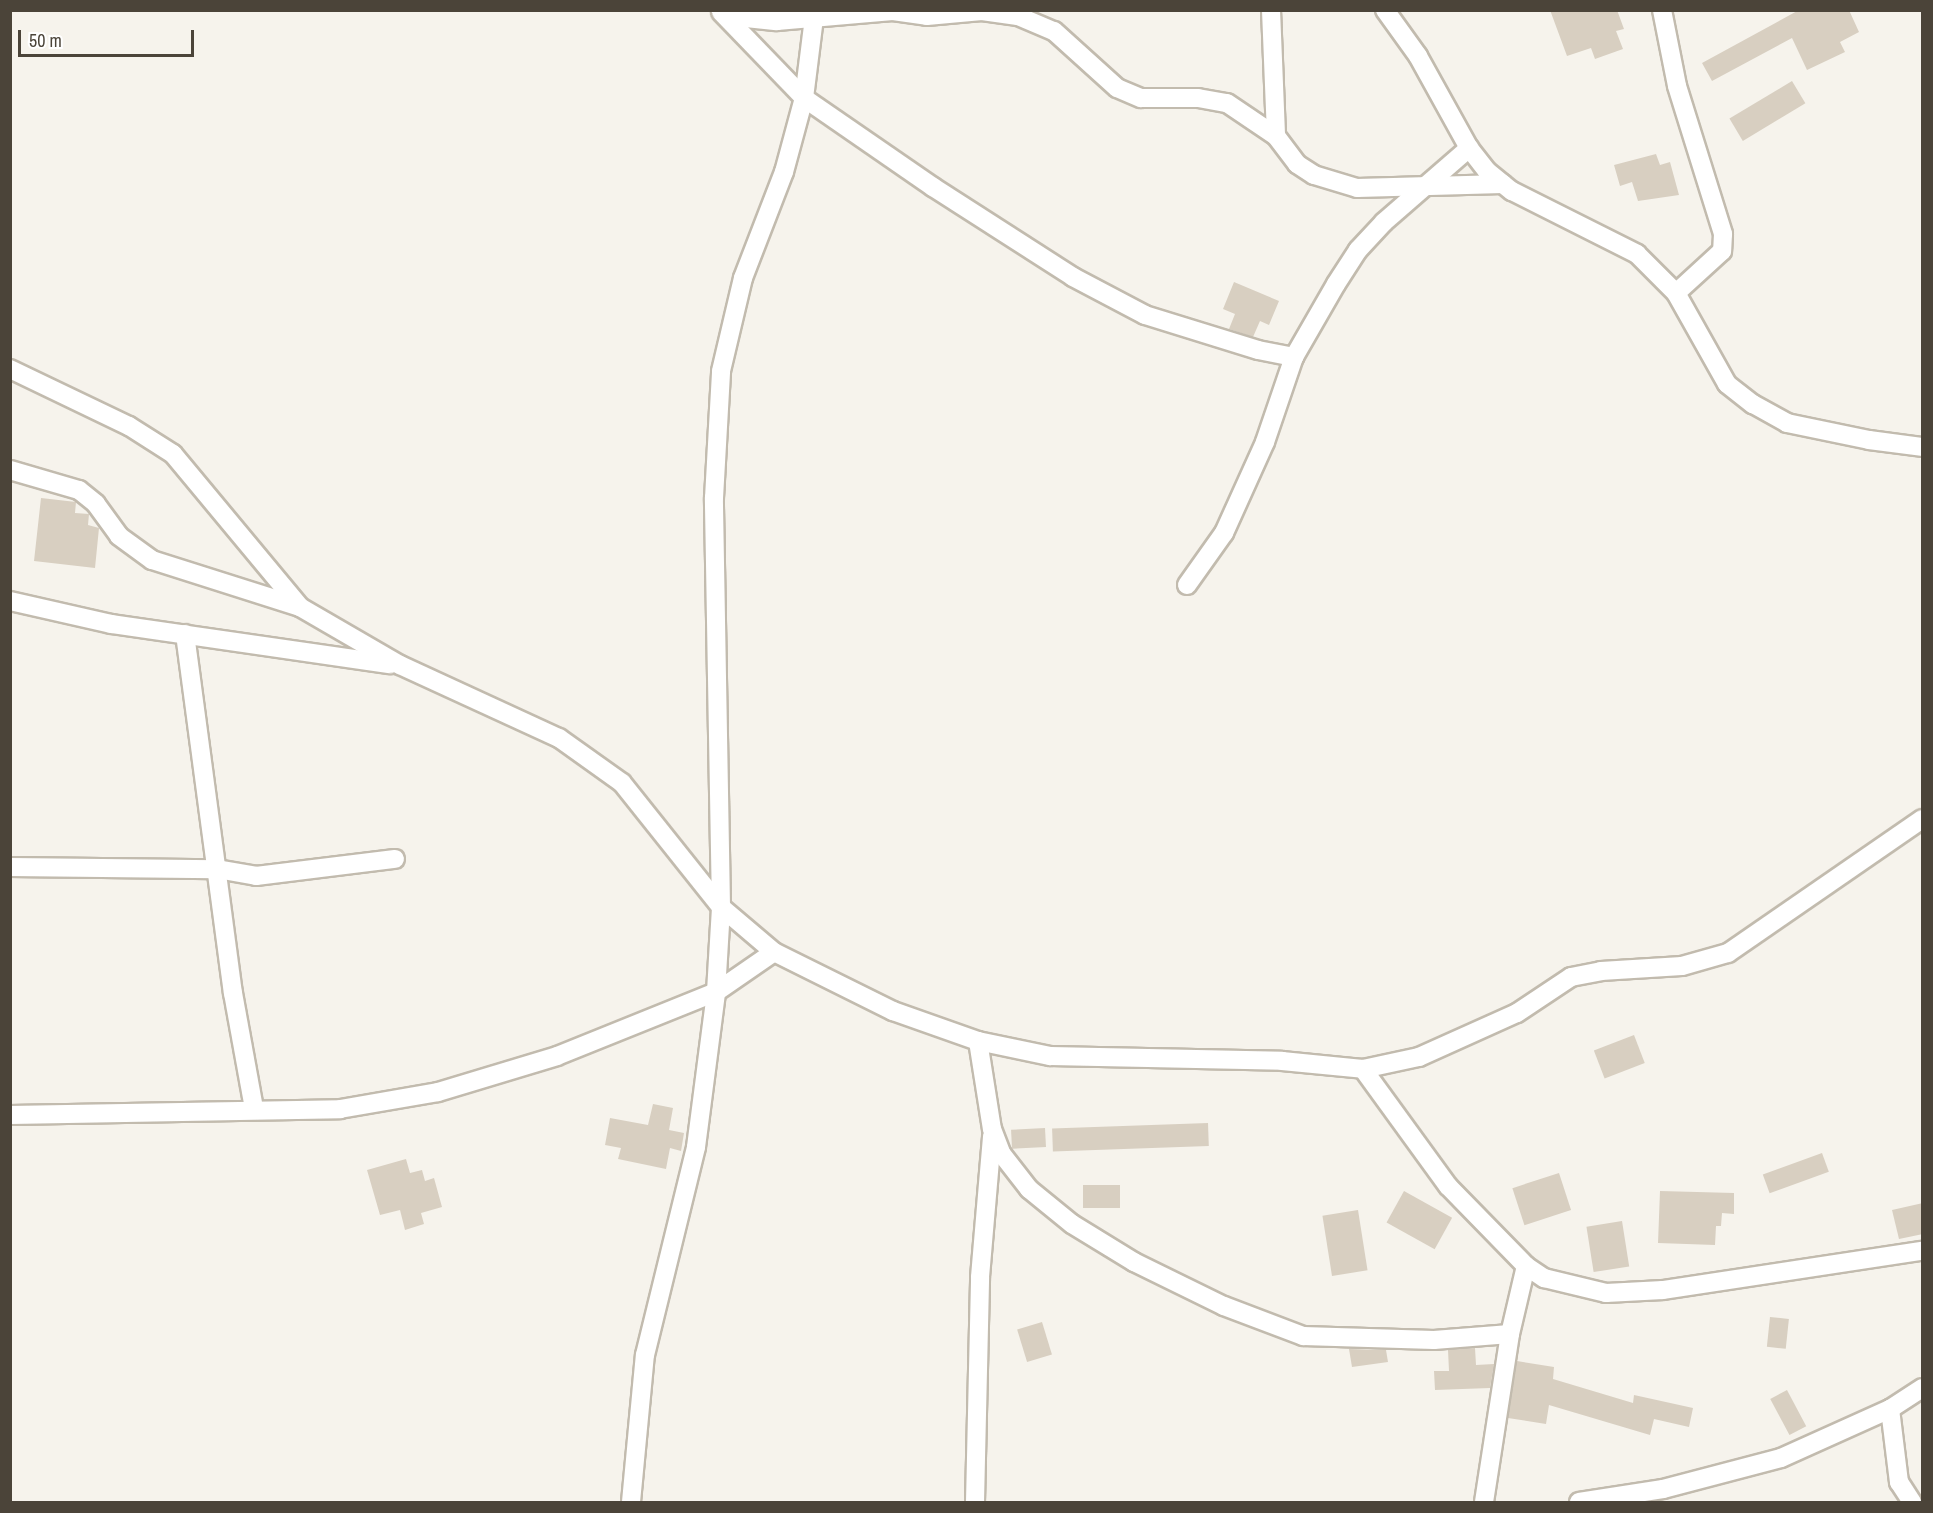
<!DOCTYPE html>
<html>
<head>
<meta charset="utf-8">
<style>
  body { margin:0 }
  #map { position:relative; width:1933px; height:1513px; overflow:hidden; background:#f6f3ec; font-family:"Archivo Narrow",sans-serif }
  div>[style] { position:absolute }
  .building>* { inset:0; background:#d8cfc1; transform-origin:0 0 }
  .roads { filter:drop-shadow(2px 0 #c2bbae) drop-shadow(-2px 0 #c2bbae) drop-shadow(0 2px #c2bbae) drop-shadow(0 -2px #c2bbae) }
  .street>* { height:18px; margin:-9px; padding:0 9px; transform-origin:9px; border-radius:9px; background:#fff }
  span { translate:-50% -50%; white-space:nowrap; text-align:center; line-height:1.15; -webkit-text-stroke:4.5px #fff; paint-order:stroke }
  .frame { position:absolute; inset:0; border:12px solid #4b4439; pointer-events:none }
  .scale { position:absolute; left:18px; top:30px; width:176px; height:27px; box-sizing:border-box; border:3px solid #4b4439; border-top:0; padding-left:8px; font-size:18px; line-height:21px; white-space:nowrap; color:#4b4439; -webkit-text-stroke:4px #fff; paint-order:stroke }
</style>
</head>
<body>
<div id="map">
  <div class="building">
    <div style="clip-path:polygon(1550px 10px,1617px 10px,1624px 29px,1616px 31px,1623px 49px,1595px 59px,1591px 48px,1567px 56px)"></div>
    <div style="clip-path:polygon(1799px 10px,1849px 10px,1859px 32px,1840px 42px,1845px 52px,1807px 70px,1792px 38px,1712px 81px,1702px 63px)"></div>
    <div style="left:1792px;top:81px;width:26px;height:73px;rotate:59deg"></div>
    <div style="clip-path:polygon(1656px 154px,1660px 165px,1670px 162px,1679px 195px,1638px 201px,1632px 182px,1620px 186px,1614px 165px)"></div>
    <div style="clip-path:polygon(1234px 282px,1279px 301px,1269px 325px,1260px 321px,1253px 337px,1229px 329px,1235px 314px,1223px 309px)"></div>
    <div style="clip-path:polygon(41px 498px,76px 502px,75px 513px,89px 514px,88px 525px,99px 528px,95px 568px,34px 561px)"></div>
    <div style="left:1634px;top:1035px;width:30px;height:43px;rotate:69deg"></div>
    <div style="clip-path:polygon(653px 1104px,673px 1108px,669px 1130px,684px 1133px,681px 1151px,670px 1148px,666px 1169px,618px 1159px,621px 1148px,605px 1145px,610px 1118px,648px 1125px)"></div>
    <div style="left:1208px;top:1123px;width:23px;height:156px;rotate:88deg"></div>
    <div style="left:1045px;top:1128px;width:19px;height:34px;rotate:87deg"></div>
    <div style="left:1822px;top:1153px;width:20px;height:63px;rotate:70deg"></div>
    <div style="clip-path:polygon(406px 1159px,410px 1173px,422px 1170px,425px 1181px,434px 1178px,442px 1207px,421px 1213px,424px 1224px,405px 1230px,400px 1210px,380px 1215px,367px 1170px)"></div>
    <div style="left:1559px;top:1173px;width:39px;height:49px;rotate:72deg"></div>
    <div style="left:1083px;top:1185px;width:37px;height:23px"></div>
    <div style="left:1404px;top:1191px;width:55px;height:36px;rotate:29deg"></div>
    <div style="clip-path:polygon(1660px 1191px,1734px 1193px,1734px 1214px,1722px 1213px,1721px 1226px,1716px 1226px,1715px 1245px,1658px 1243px)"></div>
    <div style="clip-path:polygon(1923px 1203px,1923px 1234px,1899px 1239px,1892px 1210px)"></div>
    <div style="left:1358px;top:1210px;width:61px;height:36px;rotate:81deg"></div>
    <div style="left:1622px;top:1221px;width:46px;height:36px;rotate:81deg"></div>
    <div style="left:1770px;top:1317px;width:19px;height:30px;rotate:6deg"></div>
    <div style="left:1042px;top:1322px;width:34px;height:26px;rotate:73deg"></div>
    <div style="clip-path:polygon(1475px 1348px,1476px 1365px,1494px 1364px,1490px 1388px,1435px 1390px,1434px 1371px,1449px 1371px,1448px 1350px)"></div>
    <div style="clip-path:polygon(1349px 1349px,1386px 1350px,1388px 1362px,1352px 1367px)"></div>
    <div style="clip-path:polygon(1517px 1361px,1554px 1367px,1553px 1379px,1633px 1403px,1634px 1395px,1693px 1408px,1689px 1427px,1654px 1419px,1650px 1435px,1549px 1405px,1546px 1424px,1508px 1418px)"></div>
    <div style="left:1787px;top:1390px;width:41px;height:19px;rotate:62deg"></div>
  </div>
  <div class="roads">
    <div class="street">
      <div style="left:726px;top:10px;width:22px;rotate:22deg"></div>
      <div style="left:746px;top:18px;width:31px;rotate:6deg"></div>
      <div style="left:777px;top:21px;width:116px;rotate:-4.9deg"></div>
      <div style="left:893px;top:11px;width:34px;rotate:8deg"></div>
      <div style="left:927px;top:16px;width:55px;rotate:-5.2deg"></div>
      <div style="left:982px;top:11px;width:36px;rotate:8deg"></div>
      <div style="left:1018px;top:16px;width:39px;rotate:23deg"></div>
      <div style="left:1054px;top:31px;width:85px;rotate:42.1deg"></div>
      <div style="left:1117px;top:88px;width:26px;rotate:23deg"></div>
      <div style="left:1141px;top:98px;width:57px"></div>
      <div style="left:1198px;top:98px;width:29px;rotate:10deg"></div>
      <div style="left:1227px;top:103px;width:59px;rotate:34deg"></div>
      <div style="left:1276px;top:136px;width:35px;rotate:53deg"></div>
      <div style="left:1297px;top:164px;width:20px;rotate:33deg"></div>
      <div style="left:1314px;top:175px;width:45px;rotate:16.8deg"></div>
      <div style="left:1357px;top:188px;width:146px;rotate:-1.6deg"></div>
      <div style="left:1271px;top:10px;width:126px;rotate:87.7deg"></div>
      <div style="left:1385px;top:10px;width:57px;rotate:54.3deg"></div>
      <div style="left:1418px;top:56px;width:105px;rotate:61deg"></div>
      <div style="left:1469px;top:148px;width:29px;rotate:52deg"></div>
      <div style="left:1487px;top:171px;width:32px;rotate:39deg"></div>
      <div style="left:1512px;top:191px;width:140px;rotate:26.7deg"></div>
      <div style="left:1637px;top:254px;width:55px;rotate:45deg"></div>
      <div style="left:1676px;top:293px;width:104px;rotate:60.7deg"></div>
      <div style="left:1727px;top:384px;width:33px;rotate:38deg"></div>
      <div style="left:1753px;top:404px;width:39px;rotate:29deg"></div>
      <div style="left:1787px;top:423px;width:84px;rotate:11.7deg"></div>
      <div style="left:1869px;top:440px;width:53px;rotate:7.5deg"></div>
      <div style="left:1662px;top:10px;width:77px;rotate:78.8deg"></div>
      <div style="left:1677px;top:86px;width:155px;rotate:72.7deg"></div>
      <div style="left:1723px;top:234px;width:17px;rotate:93deg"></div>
      <div style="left:1722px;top:251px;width:62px;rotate:137.6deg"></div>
      <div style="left:721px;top:12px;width:120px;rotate:46deg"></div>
      <div style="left:804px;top:98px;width:157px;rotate:34.6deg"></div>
      <div style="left:933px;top:187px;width:166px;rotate:32.7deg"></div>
      <div style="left:1073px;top:277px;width:81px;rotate:27.8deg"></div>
      <div style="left:1145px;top:315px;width:118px;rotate:17.2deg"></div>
      <div style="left:1258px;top:350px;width:37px;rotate:11deg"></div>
      <div style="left:10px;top:369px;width:132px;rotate:25.6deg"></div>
      <div style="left:129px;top:426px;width:52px;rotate:32.5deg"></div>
      <div style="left:173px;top:454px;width:199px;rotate:50.3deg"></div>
      <div style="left:10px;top:470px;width:72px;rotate:16.2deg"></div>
      <div style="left:79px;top:490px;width:22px;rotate:39deg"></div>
      <div style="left:96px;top:504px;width:39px;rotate:54deg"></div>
      <div style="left:119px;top:536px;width:41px;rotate:36deg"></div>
      <div style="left:152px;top:560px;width:155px;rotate:17.6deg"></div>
      <div style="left:300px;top:607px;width:116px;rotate:30.1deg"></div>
      <div style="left:400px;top:665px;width:175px;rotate:24.7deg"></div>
      <div style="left:559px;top:738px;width:77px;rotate:35.5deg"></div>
      <div style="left:622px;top:783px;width:159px;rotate:51.4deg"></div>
      <div style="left:721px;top:907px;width:70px;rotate:40.3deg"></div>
      <div style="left:774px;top:952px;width:133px;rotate:26.4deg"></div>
      <div style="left:893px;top:1011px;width:90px;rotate:19.4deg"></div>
      <div style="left:978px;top:1041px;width:74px;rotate:11.8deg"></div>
      <div style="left:1050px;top:1056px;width:232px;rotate:1.2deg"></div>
      <div style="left:1282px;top:1061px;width:81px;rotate:5.6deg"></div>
      <div style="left:1363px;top:1069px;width:57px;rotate:-12.1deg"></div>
      <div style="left:1419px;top:1057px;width:107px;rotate:-24.2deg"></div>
      <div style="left:1517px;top:1013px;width:65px;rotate:-33.7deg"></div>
      <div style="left:1571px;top:977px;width:31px;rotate:-11deg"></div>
      <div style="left:1601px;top:971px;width:81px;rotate:-3.5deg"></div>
      <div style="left:1682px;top:966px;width:48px;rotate:-15.8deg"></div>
      <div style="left:1728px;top:953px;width:236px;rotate:-34.6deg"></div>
      <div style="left:1187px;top:585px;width:64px;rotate:-54.6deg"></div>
      <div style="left:1224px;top:533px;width:100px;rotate:-65.7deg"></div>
      <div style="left:1265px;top:442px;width:90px;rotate:-71.2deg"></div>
      <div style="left:1294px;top:357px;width:84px;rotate:-60.1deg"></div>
      <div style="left:1336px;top:284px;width:40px;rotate:-57.1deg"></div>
      <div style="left:1358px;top:250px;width:38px;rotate:-47deg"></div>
      <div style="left:1384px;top:222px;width:113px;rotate:-41deg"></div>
      <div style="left:10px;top:601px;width:104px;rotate:12.8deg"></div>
      <div style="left:111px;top:624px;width:282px;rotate:8.2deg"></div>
      <div style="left:185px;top:634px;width:362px;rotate:82.4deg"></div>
      <div style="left:233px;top:993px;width:118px;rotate:79.7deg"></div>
      <div style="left:10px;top:867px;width:207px;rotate:0.6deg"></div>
      <div style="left:217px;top:869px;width:40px;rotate:10deg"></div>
      <div style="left:256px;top:876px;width:140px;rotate:-7deg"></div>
      <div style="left:978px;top:1041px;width:89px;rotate:81deg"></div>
      <div style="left:992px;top:1129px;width:26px;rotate:69deg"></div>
      <div style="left:1001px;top:1153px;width:46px;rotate:52.1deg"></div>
      <div style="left:1029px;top:1189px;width:55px;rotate:39.1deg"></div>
      <div style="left:1072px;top:1224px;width:73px;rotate:31.5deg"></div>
      <div style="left:1134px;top:1262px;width:100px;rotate:26.1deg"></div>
      <div style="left:1224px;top:1306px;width:85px;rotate:20.8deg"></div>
      <div style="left:1303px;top:1336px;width:131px;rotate:1.7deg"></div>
      <div style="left:1434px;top:1340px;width:76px;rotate:-4.5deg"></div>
      <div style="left:1363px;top:1069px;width:145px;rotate:54deg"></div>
      <div style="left:1448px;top:1186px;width:112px;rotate:45.7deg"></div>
      <div style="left:1526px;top:1266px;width:22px;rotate:34deg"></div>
      <div style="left:1544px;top:1278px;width:64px;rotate:13.6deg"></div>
      <div style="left:1606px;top:1293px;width:57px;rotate:-3deg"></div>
      <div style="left:1663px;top:1290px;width:262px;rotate:-8.6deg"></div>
      <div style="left:10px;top:1115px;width:330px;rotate:-1deg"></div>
      <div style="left:340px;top:1109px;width:99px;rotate:-9.8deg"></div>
      <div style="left:438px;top:1092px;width:124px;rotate:-16.8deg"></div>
      <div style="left:557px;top:1056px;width:171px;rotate:-21.9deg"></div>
      <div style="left:716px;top:992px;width:70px;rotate:-34.6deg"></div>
      <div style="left:1890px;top:1409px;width:74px;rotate:83deg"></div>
      <div style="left:1899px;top:1482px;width:24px;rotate:57deg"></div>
      <div style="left:631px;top:1502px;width:148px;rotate:-84.6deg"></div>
      <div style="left:645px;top:1355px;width:214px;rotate:-76.2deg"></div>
      <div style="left:696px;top:1147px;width:156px;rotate:-82.6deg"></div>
      <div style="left:716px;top:992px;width:85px;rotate:-86.6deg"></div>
      <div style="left:721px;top:907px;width:409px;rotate:-91deg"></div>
      <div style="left:714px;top:498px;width:127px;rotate:-86.8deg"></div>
      <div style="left:721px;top:371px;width:96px;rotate:-76.7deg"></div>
      <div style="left:743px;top:278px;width:114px;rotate:-68.9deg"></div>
      <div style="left:784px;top:172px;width:77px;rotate:-74.9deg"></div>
      <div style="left:804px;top:98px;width:89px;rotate:-82.9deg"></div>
      <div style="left:975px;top:1502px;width:225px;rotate:-88.7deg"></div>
      <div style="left:980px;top:1277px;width:142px;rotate:-85.1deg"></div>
      <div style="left:1484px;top:1502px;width:170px;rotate:-81.2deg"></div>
      <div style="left:1510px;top:1334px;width:70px;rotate:-76.8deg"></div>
      <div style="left:1579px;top:1502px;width:85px;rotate:-8.8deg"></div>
      <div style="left:1663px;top:1489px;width:122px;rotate:-14.7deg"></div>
      <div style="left:1781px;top:1458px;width:120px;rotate:-24.2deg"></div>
      <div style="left:1890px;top:1409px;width:38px;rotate:-33deg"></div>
    </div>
  </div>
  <div class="frame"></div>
  <div class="scale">50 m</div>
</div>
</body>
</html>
